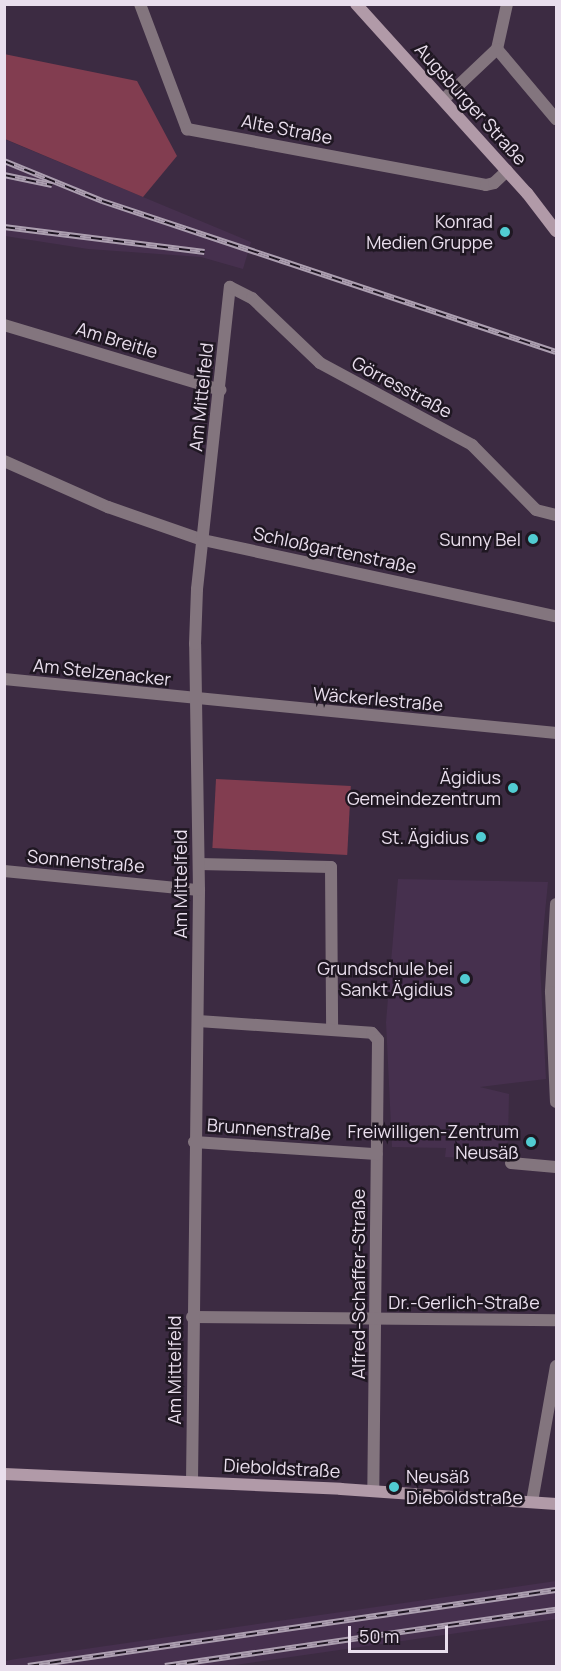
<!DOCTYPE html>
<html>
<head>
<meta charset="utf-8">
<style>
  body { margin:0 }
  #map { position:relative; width:561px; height:1671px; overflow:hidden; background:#3c2b42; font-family:Manrope,sans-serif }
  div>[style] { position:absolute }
  .built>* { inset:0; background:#46304e }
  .green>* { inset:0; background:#823d50; transform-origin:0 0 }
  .street>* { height:12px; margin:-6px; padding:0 6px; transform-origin:6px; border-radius:6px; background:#83757e }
  .secondary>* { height:12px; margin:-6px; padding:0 6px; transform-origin:6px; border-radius:6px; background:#b19aa8 }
  .rail>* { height:6px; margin-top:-3px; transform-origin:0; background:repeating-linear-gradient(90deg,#1f1722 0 11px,#ac9fb0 0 22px); box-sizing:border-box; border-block:2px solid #ac9fb0 }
  .dots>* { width:16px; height:16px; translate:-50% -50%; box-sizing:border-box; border:3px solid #1f1722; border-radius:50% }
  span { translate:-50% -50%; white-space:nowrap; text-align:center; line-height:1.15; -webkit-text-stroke:5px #1f1722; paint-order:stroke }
  .street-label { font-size:18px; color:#e9deed }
  .poi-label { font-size:18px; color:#e9deed }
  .right { translate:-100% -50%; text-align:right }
  .left { translate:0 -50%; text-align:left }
  .frame { position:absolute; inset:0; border:6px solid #e9deed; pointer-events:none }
  .scale { position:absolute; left:348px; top:1626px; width:100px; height:27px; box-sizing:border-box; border:3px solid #e9deed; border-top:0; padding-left:8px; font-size:18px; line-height:21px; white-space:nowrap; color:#e9deed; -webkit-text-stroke:4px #1f1722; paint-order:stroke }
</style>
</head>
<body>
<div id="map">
  <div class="built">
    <div style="clip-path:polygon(4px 139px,251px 242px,243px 269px,201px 257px,88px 249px,5px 236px)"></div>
    <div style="clip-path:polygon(398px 879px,548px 882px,540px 964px,546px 1079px,480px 1087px,509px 1094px,508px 1141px,496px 1160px,445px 1157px,446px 1148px,392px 1147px,386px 1022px)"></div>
    <div style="clip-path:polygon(556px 1581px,556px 1619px,228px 1666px,5px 1666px,5px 1661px,16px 1659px)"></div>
  </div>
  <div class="green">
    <div style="clip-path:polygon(4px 54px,137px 81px,177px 156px,143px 197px,5px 139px)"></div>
    <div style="left:216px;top:779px;width:135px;height:69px;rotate:3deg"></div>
  </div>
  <div class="street">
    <div style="left:140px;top:4px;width:134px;rotate:69.4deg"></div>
    <div style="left:187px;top:129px;width:304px;rotate:10.6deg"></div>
    <div style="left:486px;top:185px;width:8px;rotate:-14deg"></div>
    <div style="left:494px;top:183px;width:18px;rotate:-43deg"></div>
    <div style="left:507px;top:4px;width:46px;rotate:102.5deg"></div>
    <div style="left:497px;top:49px;width:92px;rotate:49.9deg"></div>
    <div style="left:443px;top:100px;width:74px;rotate:-43.4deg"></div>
    <div style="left:4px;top:325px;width:226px;rotate:16.7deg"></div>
    <div style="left:4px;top:461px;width:114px;rotate:23.9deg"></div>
    <div style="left:108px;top:507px;width:101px;rotate:19.2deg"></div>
    <div style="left:203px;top:540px;width:361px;rotate:12.2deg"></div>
    <div style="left:4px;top:679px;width:555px;rotate:5.59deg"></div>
    <div style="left:199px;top:864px;width:132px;rotate:1.3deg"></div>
    <div style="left:331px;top:867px;width:162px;rotate:89.6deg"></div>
    <div style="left:4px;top:871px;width:196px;rotate:5.6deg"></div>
    <div style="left:556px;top:904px;width:88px;rotate:93.3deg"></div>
    <div style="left:551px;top:992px;width:110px;rotate:87.4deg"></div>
    <div style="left:198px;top:1021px;width:174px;rotate:3.9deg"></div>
    <div style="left:372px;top:1033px;width:9px;rotate:49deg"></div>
    <div style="left:378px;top:1040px;width:451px;rotate:90.6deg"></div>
    <div style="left:194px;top:1142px;width:183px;rotate:3.8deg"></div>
    <div style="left:511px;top:1163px;width:45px;rotate:5.1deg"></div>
    <div style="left:192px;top:1317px;width:364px;rotate:0.5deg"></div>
    <div style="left:192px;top:1482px;width:592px;rotate:-89.32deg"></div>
    <div style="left:199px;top:890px;width:246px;rotate:-90.9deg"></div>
    <div style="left:195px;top:644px;width:55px;rotate:-87.9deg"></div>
    <div style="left:197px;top:589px;width:304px;rotate:-83.8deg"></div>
    <div style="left:230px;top:287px;width:25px;rotate:27deg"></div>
    <div style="left:252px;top:298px;width:94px;rotate:43.7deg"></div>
    <div style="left:320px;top:363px;width:173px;rotate:28.3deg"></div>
    <div style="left:472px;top:445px;width:91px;rotate:45.4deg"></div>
    <div style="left:536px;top:510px;width:21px;rotate:14deg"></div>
    <div style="left:532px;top:1502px;width:138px;rotate:-80deg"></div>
  </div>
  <div class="secondary">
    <div style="left:356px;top:4px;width:255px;rotate:47.9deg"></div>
    <div style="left:527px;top:193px;width:48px;rotate:52.7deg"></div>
    <div style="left:4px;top:1474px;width:337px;rotate:2.5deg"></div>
    <div style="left:341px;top:1489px;width:216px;rotate:4deg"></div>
  </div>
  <div class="rail">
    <div style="left:4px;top:161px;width:106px;rotate:22.2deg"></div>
    <div style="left:102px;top:201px;width:478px;rotate:18.4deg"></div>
    <div style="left:4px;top:175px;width:49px;rotate:11.8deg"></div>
    <div style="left:4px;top:227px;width:202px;rotate:7.1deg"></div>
    <div style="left:28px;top:1666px;width:533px;rotate:-8.19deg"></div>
    <div style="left:165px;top:1666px;width:395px;rotate:-8.2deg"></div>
  </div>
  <div class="dots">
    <div style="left:505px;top:232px;background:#51ccd2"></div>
    <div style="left:533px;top:539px;background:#51ccd2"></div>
    <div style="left:513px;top:788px;background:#51ccd2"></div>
    <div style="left:481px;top:837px;background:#51ccd2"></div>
    <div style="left:465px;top:979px;background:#51ccd2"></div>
    <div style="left:531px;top:1142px;background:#51ccd2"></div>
    <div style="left:394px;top:1487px;background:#51ccd2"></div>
  </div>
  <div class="street-label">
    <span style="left:471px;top:104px;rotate:48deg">Augsburger Straße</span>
    <span style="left:287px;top:129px;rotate:11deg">Alte Straße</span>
    <span style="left:117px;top:340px;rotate:17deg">Am Breitle</span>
    <span style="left:402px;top:387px;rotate:28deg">Görresstraße</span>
    <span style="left:201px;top:397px;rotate:-84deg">Am Mittelfeld</span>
    <span style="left:335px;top:550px;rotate:12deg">Schloßgartenstraße</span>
    <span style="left:102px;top:672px;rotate:6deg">Am Stelzenacker</span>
    <span style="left:378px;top:699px;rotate:5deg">Wäckerlestraße</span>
    <span style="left:86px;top:861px;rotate:5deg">Sonnenstraße</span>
    <span style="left:180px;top:884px;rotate:-90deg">Am Mittelfeld</span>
    <span style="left:269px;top:1129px;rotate:4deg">Brunnenstraße</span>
    <span style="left:358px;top:1284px;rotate:-90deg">Alfred-Schaffer-Straße</span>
    <span style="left:464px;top:1302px">Dr.-Gerlich-Straße</span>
    <span style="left:174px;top:1370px;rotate:-90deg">Am Mittelfeld</span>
    <span style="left:282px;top:1468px;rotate:3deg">Dieboldstraße</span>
  </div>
  <div class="poi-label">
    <span class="right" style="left:493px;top:232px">Konrad<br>Medien Gruppe</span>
    <span class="right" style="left:521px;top:539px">Sunny Bel</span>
    <span class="right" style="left:501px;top:788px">Ägidius<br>Gemeindezentrum</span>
    <span class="right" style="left:469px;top:837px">St. Ägidius</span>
    <span class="right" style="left:453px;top:979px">Grundschule bei<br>Sankt Ägidius</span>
    <span class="right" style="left:519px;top:1142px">Freiwilligen-Zentrum<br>Neusäß</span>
    <span class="left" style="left:406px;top:1487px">Neusäß<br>Dieboldstraße</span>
  </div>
  <div class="frame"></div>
  <div class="scale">50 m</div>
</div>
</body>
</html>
